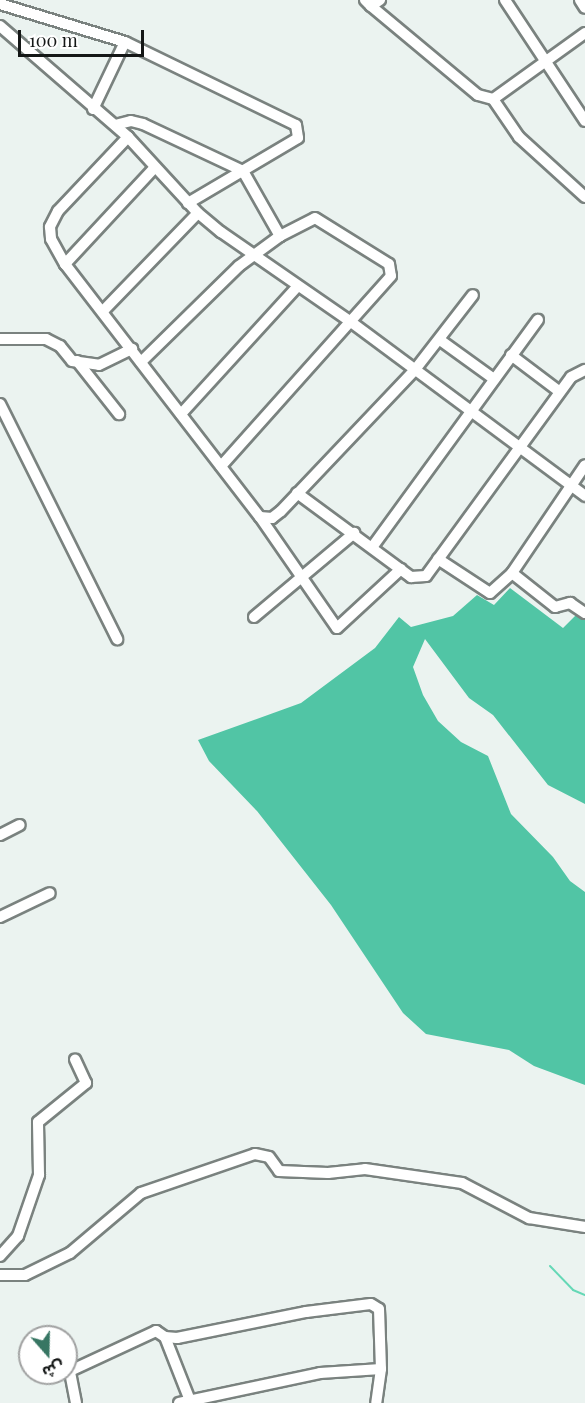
<!DOCTYPE html>
<html>
<head>
<meta charset="utf-8">
<style>
  body { margin:0 }
  #map { position:relative; width:585px; height:1403px; overflow:hidden; background:#ebf3f0; font-family:"Playfair Display","Noto Sans Arabic",serif }
  div>[style] { position:absolute }
  .forest>* { inset:0; background:#51c5a5 }
  .stream>* { height:2px; margin:-1px; padding:0 1px; transform-origin:1px; border-radius:1px; background:#65d8b6 }
  .roads { filter:drop-shadow(2px 0 #7a827f) drop-shadow(-2px 0 #7a827f) drop-shadow(0 2px #7a827f) drop-shadow(0 -2px #7a827f) }
  .street>* { height:10px; margin:-5px; padding:0 5px; transform-origin:5px; border-radius:5px; background:#fff }
  span { translate:-50% -50%; white-space:nowrap; text-align:center; line-height:1.15; -webkit-text-stroke:4.5px #fff; paint-order:stroke }
  .north { position:absolute; left:18px; top:1325px; width:60px; height:60px; box-sizing:border-box; background:#fff; border:2px solid #a1a2a2; border-radius:50%; rotate:160deg; font-size:16px; font-weight:700; line-height:24px; text-align:center; color:#141716 }
  .north::after { content:''; display:block; margin:auto; width:21px; height:27px; background:#377663; clip-path:polygon(50% 0,100% 100%,50% 72%,0 100%) }
  .scale { position:absolute; left:18px; top:30px; width:126px; height:27px; box-sizing:border-box; border:3px solid #141716; border-top:0; padding-left:8px; font-size:18px; line-height:21px; white-space:nowrap; color:#141716; -webkit-text-stroke:4px #fff; paint-order:stroke }
</style>
</head>
<body>
<div id="map">
  <div class="forest">
    <div style="clip-path:polygon(510px 588px,563px 628px,578px 613px,585px 618px,585px 804px,548px 785px,493px 715px,469px 698px,425px 639px,413px 667px,423px 695px,438px 721px,461px 742px,488px 756px,511px 814px,553px 857px,570px 881px,585px 892px,585px 1085px,534px 1066px,509px 1050px,426px 1034px,403px 1013px,331px 905px,257px 811px,209px 761px,198px 740px,301px 703px,375px 648px,399px 617px,411px 627px,453px 616px,477px 595px,494px 605px)"></div>
  </div>
  <div class="stream">
    <div style="left:550px;top:1266px;width:33px;rotate:46deg"></div>
    <div style="left:573px;top:1290px;width:13px;rotate:23deg"></div>
  </div>
  <div class="roads">
    <div class="street">
      <div style="left:365px;top:0;width:8px;rotate:45deg"></div>
      <div style="left:371px;top:6px;width:11px;rotate:-34deg"></div>
      <div style="left:505px;top:0;width:145px;rotate:56.5deg"></div>
      <div style="left:580px;top:0;width:9px;rotate:58deg"></div>
      <div style="left:0;top:4px;width:131px;rotate:16.9deg"></div>
      <div style="left:125px;top:42px;width:190px;rotate:25.9deg"></div>
      <div style="left:296px;top:125px;width:13px;rotate:81deg"></div>
      <div style="left:298px;top:138px;width:128px;rotate:149.4deg"></div>
      <div style="left:371px;top:6px;width:139px;rotate:39.8deg"></div>
      <div style="left:478px;top:95px;width:16px;rotate:15deg"></div>
      <div style="left:0;top:26px;width:169px;rotate:40.9deg"></div>
      <div style="left:128px;top:137px;width:103px;rotate:47.4deg"></div>
      <div style="left:198px;top:213px;width:30px;rotate:40deg"></div>
      <div style="left:221px;top:232px;width:158px;rotate:34.7deg"></div>
      <div style="left:351px;top:322px;width:292px;rotate:36.6deg"></div>
      <div style="left:585px;top:33px;width:113px;rotate:144.3deg"></div>
      <div style="left:493px;top:99px;width:46px;rotate:55.6deg"></div>
      <div style="left:519px;top:137px;width:89px;rotate:42.3deg"></div>
      <div style="left:93px;top:109px;width:74px;rotate:-64.5deg"></div>
      <div style="left:115px;top:125px;width:16px;rotate:-14deg"></div>
      <div style="left:131px;top:121px;width:12px;rotate:14deg"></div>
      <div style="left:143px;top:124px;width:110px;rotate:25.2deg"></div>
      <div style="left:243px;top:171px;width:75px;rotate:60.4deg"></div>
      <div style="left:128px;top:137px;width:102px;rotate:133.4deg"></div>
      <div style="left:58px;top:211px;width:18px;rotate:117deg"></div>
      <div style="left:50px;top:227px;width:12px;rotate:85deg"></div>
      <div style="left:51px;top:239px;width:29px;rotate:61deg"></div>
      <div style="left:65px;top:264px;width:319px;rotate:52.4deg"></div>
      <div style="left:260px;top:517px;width:12px;rotate:5deg"></div>
      <div style="left:272px;top:518px;width:11px;rotate:-38deg"></div>
      <div style="left:281px;top:511px;width:193px;rotate:-46.5deg"></div>
      <div style="left:414px;top:371px;width:96px;rotate:-52.2deg"></div>
      <div style="left:65px;top:264px;width:132px;rotate:-47.1deg"></div>
      <div style="left:103px;top:311px;width:136px;rotate:-45.9deg"></div>
      <div style="left:0;top:339px;width:46px"></div>
      <div style="left:46px;top:339px;width:16px;rotate:27deg"></div>
      <div style="left:60px;top:346px;width:19px;rotate:51deg"></div>
      <div style="left:72px;top:361px;width:27px;rotate:8deg"></div>
      <div style="left:99px;top:365px;width:37px;rotate:-26deg"></div>
      <div style="left:440px;top:340px;width:67px;rotate:35.8deg"></div>
      <div style="left:511px;top:355px;width:61px;rotate:37.1deg"></div>
      <div style="left:77px;top:361px;width:68px;rotate:51.6deg"></div>
      <div style="left:141px;top:362px;width:137px;rotate:-44.4deg"></div>
      <div style="left:239px;top:266px;width:51px;rotate:-36.2deg"></div>
      <div style="left:280px;top:236px;width:39px;rotate:-27deg"></div>
      <div style="left:315px;top:218px;width:87px;rotate:31.9deg"></div>
      <div style="left:389px;top:264px;width:12px;rotate:81deg"></div>
      <div style="left:391px;top:276px;width:255px;rotate:131.8deg"></div>
      <div style="left:0;top:404px;width:263px;rotate:63.5deg"></div>
      <div style="left:181px;top:414px;width:173px;rotate:-47.6deg"></div>
      <div style="left:297px;top:493px;width:142px;rotate:36.4deg"></div>
      <div style="left:411px;top:577px;width:15px;rotate:-4deg"></div>
      <div style="left:426px;top:576px;width:246px;rotate:-53.9deg"></div>
      <div style="left:571px;top:377px;width:16px;rotate:-27deg"></div>
      <div style="left:260px;top:517px;width:135px;rotate:55.3deg"></div>
      <div style="left:337px;top:628px;width:87px;rotate:-42.7deg"></div>
      <div style="left:373px;top:546px;width:280px;rotate:-53.9deg"></div>
      <div style="left:438px;top:559px;width:62px;rotate:33.2deg"></div>
      <div style="left:490px;top:593px;width:30px;rotate:-42deg"></div>
      <div style="left:512px;top:573px;width:55px;rotate:38.3deg"></div>
      <div style="left:555px;top:607px;width:16px;rotate:-15deg"></div>
      <div style="left:570px;top:603px;width:18px;rotate:34deg"></div>
      <div style="left:512px;top:573px;width:130px;rotate:-55.9deg"></div>
      <div style="left:254px;top:617px;width:131px;rotate:-40deg"></div>
      <div style="left:0;top:835px;width:22px;rotate:-27deg"></div>
      <div style="left:0;top:917px;width:55px;rotate:-25.6deg"></div>
      <div style="left:0;top:1256px;width:27px;rotate:-48deg"></div>
      <div style="left:18px;top:1236px;width:65px;rotate:-71deg"></div>
      <div style="left:39px;top:1175px;width:53px;rotate:-91.1deg"></div>
      <div style="left:38px;top:1122px;width:62px;rotate:-39.1deg"></div>
      <div style="left:86px;top:1083px;width:26px;rotate:-115deg"></div>
      <div style="left:0;top:1275px;width:25px"></div>
      <div style="left:25px;top:1275px;width:50px;rotate:-26.1deg"></div>
      <div style="left:70px;top:1253px;width:93px;rotate:-40.2deg"></div>
      <div style="left:141px;top:1193px;width:120px;rotate:-18.9deg"></div>
      <div style="left:255px;top:1154px;width:14px;rotate:12deg"></div>
      <div style="left:269px;top:1157px;width:17px;rotate:54deg"></div>
      <div style="left:279px;top:1171px;width:49px;rotate:2.3deg"></div>
      <div style="left:328px;top:1173px;width:37px;rotate:-6deg"></div>
      <div style="left:365px;top:1169px;width:98px;rotate:8.2deg"></div>
      <div style="left:462px;top:1183px;width:76px;rotate:27.6deg"></div>
      <div style="left:529px;top:1218px;width:57px;rotate:9.1deg"></div>
      <div style="left:165px;top:1337px;width:71px;rotate:68.5deg"></div>
      <div style="left:76px;top:1403px;width:33px;rotate:-101deg"></div>
      <div style="left:70px;top:1371px;width:95px;rotate:-24.9deg"></div>
      <div style="left:156px;top:1331px;width:11px;rotate:34deg"></div>
      <div style="left:165px;top:1337px;width:12px;rotate:5deg"></div>
      <div style="left:177px;top:1338px;width:132px;rotate:-11.4deg"></div>
      <div style="left:306px;top:1312px;width:65px;rotate:-7deg"></div>
      <div style="left:371px;top:1304px;width:9px;rotate:32deg"></div>
      <div style="left:379px;top:1309px;width:60px;rotate:88.1deg"></div>
      <div style="left:381px;top:1369px;width:34px;rotate:98deg"></div>
      <div style="left:179px;top:1403px;width:144px;rotate:-12deg"></div>
      <div style="left:320px;top:1373px;width:61px;rotate:-3.8deg"></div>
    </div>
  </div>
  <div class="north">ش</div>
  <div class="scale">100 m</div>
</div>
</body>
</html>
